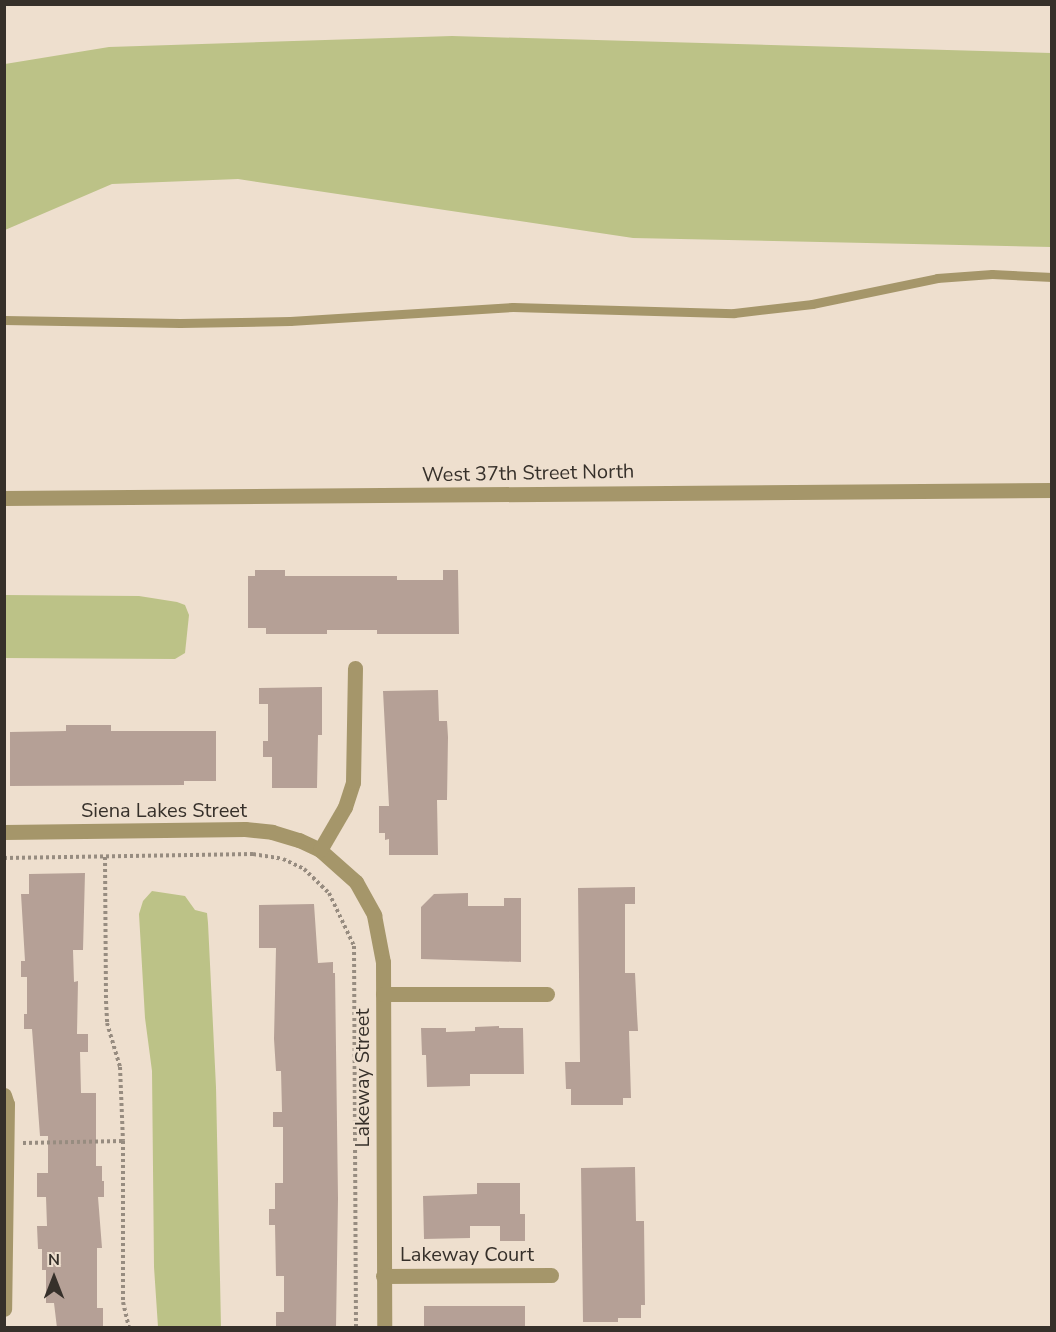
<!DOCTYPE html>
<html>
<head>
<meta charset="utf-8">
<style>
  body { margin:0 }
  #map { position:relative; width:1056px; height:1332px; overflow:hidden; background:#eedfce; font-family:"Nunito Sans",sans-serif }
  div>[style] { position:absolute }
  .water>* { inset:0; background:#bcc287 }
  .building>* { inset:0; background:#b5a096; transform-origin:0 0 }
  .path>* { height:4px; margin-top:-2px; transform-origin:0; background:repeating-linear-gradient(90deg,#978c80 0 3px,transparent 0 6px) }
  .service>* { height:9px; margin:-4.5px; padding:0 4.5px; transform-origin:4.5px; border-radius:4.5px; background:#a5966a }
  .minor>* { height:15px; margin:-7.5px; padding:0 7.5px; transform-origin:7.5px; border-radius:7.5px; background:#a5966a }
  .tertiary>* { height:15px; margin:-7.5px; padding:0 7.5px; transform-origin:7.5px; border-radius:7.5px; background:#a5966a }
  span { translate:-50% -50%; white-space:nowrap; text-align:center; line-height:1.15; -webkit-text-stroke:5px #eedfce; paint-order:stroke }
  .street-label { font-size:20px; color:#36302a }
  .frame { position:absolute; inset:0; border:6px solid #36302a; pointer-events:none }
  .north { position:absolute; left:24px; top:1248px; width:60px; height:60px; -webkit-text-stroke:4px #eedfce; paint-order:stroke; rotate:0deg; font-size:16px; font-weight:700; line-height:24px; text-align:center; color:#36302a }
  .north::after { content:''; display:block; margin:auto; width:21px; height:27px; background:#36302a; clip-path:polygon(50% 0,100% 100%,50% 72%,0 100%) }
</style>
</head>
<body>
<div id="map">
  <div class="water">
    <div style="clip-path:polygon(452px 36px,1051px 53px,1051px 247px,633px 238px,238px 179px,112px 184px,5px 230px,5px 64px,109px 47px)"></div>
    <div style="clip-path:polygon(5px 595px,139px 596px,177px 602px,185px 605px,189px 615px,185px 653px,175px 659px,5px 658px)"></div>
    <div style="clip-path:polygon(152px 891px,185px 896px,195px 910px,207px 913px,208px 923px,216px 1087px,221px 1327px,158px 1327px,154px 1267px,152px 1071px,145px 1018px,139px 914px,143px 901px)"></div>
  </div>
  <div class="building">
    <div style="clip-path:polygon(255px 570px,285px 570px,285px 576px,397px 576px,397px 580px,443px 580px,443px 570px,458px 570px,459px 634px,377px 634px,377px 630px,327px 630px,327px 634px,266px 634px,266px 628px,248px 628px,248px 576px,255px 576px)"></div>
    <div style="clip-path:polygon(322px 687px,322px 735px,318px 735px,317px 788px,272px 788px,272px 757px,263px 757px,263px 741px,268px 741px,268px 704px,259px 704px,259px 688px)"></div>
    <div style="clip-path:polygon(438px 690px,439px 721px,447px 721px,448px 737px,447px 800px,437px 800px,438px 855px,389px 855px,389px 839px,385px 840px,385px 833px,379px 833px,379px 806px,389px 806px,383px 691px)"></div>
    <div style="clip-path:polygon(66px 725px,111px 725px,111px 731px,216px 731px,216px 781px,184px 781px,184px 785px,10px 786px,10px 732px,66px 731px)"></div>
    <div style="clip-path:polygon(85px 873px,83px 950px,73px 950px,74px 982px,78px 981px,77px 1034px,88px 1034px,88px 1052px,80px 1052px,81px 1093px,96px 1093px,96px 1166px,102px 1166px,102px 1181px,104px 1181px,104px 1197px,98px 1197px,102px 1248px,97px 1248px,97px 1308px,103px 1308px,103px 1328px,57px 1328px,54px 1303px,46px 1303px,46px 1270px,42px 1270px,42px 1249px,38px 1249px,37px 1226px,47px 1226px,46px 1197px,37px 1197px,37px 1173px,48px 1173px,48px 1136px,40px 1136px,32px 1029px,24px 1029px,24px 1014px,27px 1014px,27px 977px,21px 977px,21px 961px,25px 961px,21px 894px,29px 894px,29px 874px)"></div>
    <div style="clip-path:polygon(635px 887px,635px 904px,625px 904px,625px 973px,635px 973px,637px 1014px,638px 1031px,629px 1031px,631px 1098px,623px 1098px,623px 1105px,571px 1105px,571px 1089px,566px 1089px,565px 1062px,580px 1062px,578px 888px)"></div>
    <div style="clip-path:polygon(468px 893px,468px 906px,504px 906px,504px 898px,521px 898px,521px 962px,421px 959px,421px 907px,434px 894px)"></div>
    <div style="clip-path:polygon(314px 904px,318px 963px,333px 962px,333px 973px,335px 973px,338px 1198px,336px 1328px,276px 1328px,276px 1312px,284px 1312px,284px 1276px,276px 1276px,275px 1225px,269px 1225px,269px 1209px,275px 1209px,275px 1183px,283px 1183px,283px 1127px,273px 1127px,273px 1112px,282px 1112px,281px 1071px,276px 1071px,274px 1039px,276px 948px,259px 948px,259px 905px)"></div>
    <div style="clip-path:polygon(499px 1026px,499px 1028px,523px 1028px,524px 1074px,470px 1074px,470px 1086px,427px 1087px,426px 1055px,422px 1055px,421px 1028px,446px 1028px,446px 1032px,475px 1031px,475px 1027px)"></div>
    <div style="clip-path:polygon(635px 1167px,636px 1221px,644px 1221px,645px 1305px,641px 1305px,641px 1318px,618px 1318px,618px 1322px,583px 1322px,581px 1168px)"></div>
    <div style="clip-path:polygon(477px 1183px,520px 1183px,520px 1214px,525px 1214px,525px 1241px,500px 1241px,500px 1226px,470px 1226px,470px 1238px,424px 1239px,423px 1196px,477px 1194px)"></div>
    <div style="left:424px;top:1306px;width:101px;height:22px"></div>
  </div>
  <div class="path">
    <div style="left:105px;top:857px;width:144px;rotate:89.6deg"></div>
    <div style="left:106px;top:1001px;width:22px;rotate:87deg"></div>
    <div style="left:107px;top:1023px;width:46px;rotate:73.5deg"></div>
    <div style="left:120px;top:1067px;width:74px;rotate:87.7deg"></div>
    <div style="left:4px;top:858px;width:249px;rotate:-0.9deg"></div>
    <div style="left:253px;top:854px;width:30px;rotate:9deg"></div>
    <div style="left:283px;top:859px;width:23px;rotate:25deg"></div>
    <div style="left:304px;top:869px;width:35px;rotate:44deg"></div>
    <div style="left:329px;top:893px;width:59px;rotate:64.7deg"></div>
    <div style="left:354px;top:946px;width:382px;rotate:89.7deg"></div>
    <div style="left:23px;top:1143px;width:100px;rotate:-1.1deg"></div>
    <div style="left:123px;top:1141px;width:161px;rotate:90deg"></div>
    <div style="left:123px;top:1302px;width:27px;rotate:77deg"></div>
  </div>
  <div class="service">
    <div style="left:4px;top:320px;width:176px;rotate:1deg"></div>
    <div style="left:180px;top:323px;width:110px;rotate:-1deg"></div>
    <div style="left:290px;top:321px;width:223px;rotate:-3.6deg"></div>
    <div style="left:513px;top:307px;width:221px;rotate:1.6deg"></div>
    <div style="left:734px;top:313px;width:79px;rotate:-6.6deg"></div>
    <div style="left:812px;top:304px;width:128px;rotate:-11.7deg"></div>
    <div style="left:937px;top:278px;width:55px;rotate:-4.2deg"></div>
    <div style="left:992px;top:274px;width:60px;rotate:2.9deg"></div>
  </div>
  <div class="minor">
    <div style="left:4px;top:832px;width:241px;rotate:-0.7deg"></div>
    <div style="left:245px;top:829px;width:27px;rotate:6deg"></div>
    <div style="left:272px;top:832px;width:28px;rotate:17deg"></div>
    <div style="left:299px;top:840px;width:23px;rotate:25deg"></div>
    <div style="left:320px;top:850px;width:48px;rotate:41.6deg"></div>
    <div style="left:356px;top:882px;width:38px;rotate:61deg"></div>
    <div style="left:374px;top:915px;width:48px;rotate:79.2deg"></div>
    <div style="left:383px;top:962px;width:366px;rotate:89.8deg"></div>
    <div style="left:320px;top:850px;width:50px;rotate:-59.8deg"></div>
    <div style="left:345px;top:807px;width:26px;rotate:-72deg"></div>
    <div style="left:353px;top:782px;width:114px;rotate:-89deg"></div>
    <div style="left:383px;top:994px;width:164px"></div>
    <div style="left:4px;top:1095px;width:9px;rotate:72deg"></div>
    <div style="left:7px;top:1104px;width:205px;rotate:90.8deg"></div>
    <div style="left:383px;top:1276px;width:168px;rotate:-0.3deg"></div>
  </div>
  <div class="tertiary">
    <div style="left:4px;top:498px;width:1048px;rotate:-0.44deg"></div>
  </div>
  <div class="street-label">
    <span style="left:528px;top:473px;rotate:-1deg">West 37th Street North</span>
    <span style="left:164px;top:810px">Siena Lakes Street</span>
    <span style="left:362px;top:1078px;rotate:-90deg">Lakeway Street</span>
    <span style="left:467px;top:1254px">Lakeway Court</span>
  </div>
  <div class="frame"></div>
  <div class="north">N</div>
</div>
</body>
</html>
